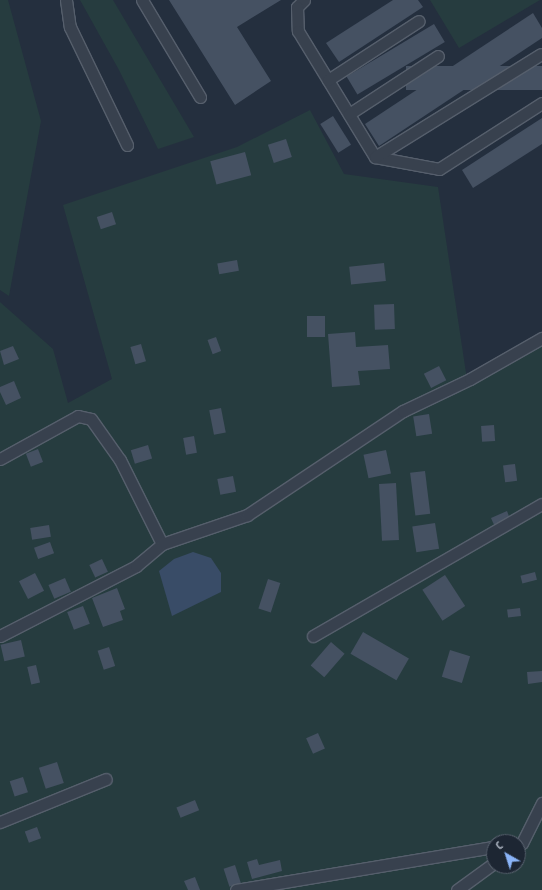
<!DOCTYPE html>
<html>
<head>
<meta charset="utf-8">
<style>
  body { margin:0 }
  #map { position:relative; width:542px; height:890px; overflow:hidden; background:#242f3e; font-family:"PT Sans Narrow",sans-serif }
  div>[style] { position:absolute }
  .green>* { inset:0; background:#263c3f }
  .water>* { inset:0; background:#394c67 }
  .building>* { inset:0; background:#455162; transform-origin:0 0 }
  .roads { filter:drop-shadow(1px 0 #565f6c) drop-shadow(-1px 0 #565f6c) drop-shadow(0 1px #565f6c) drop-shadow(0 -1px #565f6c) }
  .lane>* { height:11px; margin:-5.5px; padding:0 5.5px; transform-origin:5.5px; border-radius:5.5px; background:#38414e }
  span { translate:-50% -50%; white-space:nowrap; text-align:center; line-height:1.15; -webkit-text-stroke:4px #1d2633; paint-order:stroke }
  .north { position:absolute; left:486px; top:834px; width:40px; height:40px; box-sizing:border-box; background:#1d2633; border:1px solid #59626f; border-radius:50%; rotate:321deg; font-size:11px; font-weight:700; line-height:16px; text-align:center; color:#b4bcc9 }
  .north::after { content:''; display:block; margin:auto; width:14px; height:18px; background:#8ab4f8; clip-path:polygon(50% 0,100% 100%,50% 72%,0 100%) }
</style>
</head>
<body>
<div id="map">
  <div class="green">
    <div style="clip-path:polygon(0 0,8px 0,41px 121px,9px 296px,0 290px)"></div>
    <div style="clip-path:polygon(80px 0,113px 0,194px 137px,158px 149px,119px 70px)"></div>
    <div style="clip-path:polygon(430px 0,540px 0,459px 48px)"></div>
    <div style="clip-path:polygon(evenodd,310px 110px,344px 174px,438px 187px,468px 386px,542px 346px,542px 890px,0 890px,0 302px,53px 349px,68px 403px,112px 379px,63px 205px,237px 147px,310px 110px,494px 842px,518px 842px,518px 866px,494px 866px,494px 842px)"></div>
  </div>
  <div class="water">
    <div style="clip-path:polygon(193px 552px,211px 558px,221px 573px,221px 592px,172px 616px,159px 571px,174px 559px)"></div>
  </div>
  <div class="building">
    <div style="clip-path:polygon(169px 0,281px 0,237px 27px,271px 81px,235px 105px)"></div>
    <div style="clip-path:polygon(393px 0,418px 0,423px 7px,339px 62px,326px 43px)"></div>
    <div style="clip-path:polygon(533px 13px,542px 28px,542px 38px,379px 146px,365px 124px)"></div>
    <div style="left:434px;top:24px;width:21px;height:102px;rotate:59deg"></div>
    <div style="left:542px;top:66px;width:24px;height:136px;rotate:90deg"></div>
    <div style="left:333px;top:116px;width:34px;height:15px;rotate:58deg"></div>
    <div style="clip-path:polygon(542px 118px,542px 144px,473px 188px,462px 170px)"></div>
    <div style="left:286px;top:139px;width:19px;height:19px;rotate:72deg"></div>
    <div style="left:245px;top:152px;width:24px;height:36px;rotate:75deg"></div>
    <div style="left:112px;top:212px;width:13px;height:16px;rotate:72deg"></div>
    <div style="left:237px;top:260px;width:11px;height:20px;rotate:80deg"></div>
    <div style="left:384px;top:263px;width:18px;height:35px;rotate:84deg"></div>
    <div style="left:394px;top:304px;width:25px;height:20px;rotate:88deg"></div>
    <div style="left:307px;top:316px;width:18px;height:21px"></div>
    <div style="clip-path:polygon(355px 332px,356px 347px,388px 345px,390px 369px,358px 371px,360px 385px,332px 387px,328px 334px)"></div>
    <div style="left:216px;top:337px;width:15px;height:9px;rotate:70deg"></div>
    <div style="left:141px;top:344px;width:18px;height:11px;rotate:74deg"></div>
    <div style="clip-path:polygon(13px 346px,19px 359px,4px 365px,0 351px)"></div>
    <div style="left:439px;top:366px;width:16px;height:17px;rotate:63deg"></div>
    <div style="clip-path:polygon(14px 381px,21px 398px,6px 405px,0 392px,0 387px)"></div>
    <div style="left:221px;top:408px;width:25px;height:12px;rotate:79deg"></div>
    <div style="left:429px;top:414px;width:20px;height:16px;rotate:81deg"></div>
    <div style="left:494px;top:425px;width:16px;height:13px;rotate:86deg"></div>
    <div style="left:194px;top:436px;width:17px;height:11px;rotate:80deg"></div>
    <div style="left:148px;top:445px;width:14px;height:18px;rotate:73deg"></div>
    <div style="left:38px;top:449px;width:14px;height:13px;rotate:69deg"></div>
    <div style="left:386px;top:450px;width:24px;height:23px;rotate:78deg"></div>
    <div style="left:515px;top:464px;width:17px;height:12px;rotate:83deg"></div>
    <div style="left:425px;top:471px;width:43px;height:15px;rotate:83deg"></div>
    <div style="left:233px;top:476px;width:16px;height:16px;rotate:79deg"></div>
    <div style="left:396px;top:483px;width:57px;height:17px;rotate:87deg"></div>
    <div style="clip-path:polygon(507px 511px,510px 519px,495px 527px,491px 518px)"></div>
    <div style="left:435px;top:523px;width:26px;height:23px;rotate:81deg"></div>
    <div style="left:49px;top:525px;width:12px;height:19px;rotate:81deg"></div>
    <div style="left:50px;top:542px;width:12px;height:17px;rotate:70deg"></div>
    <div style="left:102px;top:559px;width:14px;height:14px;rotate:65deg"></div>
    <div style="left:535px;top:572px;width:8px;height:15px;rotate:76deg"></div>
    <div style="left:35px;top:573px;width:20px;height:18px;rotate:63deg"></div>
    <div style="left:445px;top:575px;width:37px;height:27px;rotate:57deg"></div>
    <div style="left:65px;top:578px;width:15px;height:18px;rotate:67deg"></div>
    <div style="left:268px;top:579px;width:13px;height:31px;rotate:18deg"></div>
    <div style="clip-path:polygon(117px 588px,125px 609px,120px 611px,123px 620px,103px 627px,92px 598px)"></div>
    <div style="left:83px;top:606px;width:19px;height:17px;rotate:69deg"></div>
    <div style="left:520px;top:608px;width:8px;height:13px;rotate:83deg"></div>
    <div style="left:363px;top:632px;width:53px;height:25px;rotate:30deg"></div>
    <div style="left:21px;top:640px;width:17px;height:21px;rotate:77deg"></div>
    <div style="left:331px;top:642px;width:18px;height:31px;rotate:41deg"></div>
    <div style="left:109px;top:647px;width:20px;height:12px;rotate:72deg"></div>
    <div style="left:450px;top:650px;width:21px;height:28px;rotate:17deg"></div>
    <div style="left:36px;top:665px;width:18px;height:9px;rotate:77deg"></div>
    <div style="clip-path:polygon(542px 671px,542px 682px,528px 684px,527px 672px)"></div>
    <div style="left:318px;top:733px;width:17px;height:13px;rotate:66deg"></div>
    <div style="left:57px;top:762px;width:22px;height:19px;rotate:72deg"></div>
    <div style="left:23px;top:777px;width:16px;height:14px;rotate:72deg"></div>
    <div style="left:195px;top:800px;width:11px;height:20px;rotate:68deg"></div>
    <div style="left:37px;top:827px;width:12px;height:13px;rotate:70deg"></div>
    <div style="clip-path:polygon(257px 859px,259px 865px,280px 860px,282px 871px,252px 879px,247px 862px)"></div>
    <div style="left:235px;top:865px;width:19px;height:12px;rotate:72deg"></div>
    <div style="clip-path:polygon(195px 877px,200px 890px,188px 890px,184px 881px)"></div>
  </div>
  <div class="roads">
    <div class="lane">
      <div style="left:66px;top:0;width:27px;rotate:82deg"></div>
      <div style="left:70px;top:27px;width:131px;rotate:64.2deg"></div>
      <div style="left:142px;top:0;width:113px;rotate:59.1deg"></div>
      <div style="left:304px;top:0;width:10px;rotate:135deg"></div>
      <div style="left:297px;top:7px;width:24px;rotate:88deg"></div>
      <div style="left:298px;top:31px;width:148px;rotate:58.6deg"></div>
      <div style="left:375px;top:157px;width:65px;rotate:10.6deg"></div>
      <div style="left:439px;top:169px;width:122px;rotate:-32.7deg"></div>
      <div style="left:328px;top:80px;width:108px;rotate:-33deg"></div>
      <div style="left:349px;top:114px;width:106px;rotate:-33.1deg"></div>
      <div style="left:375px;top:157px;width:195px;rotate:-31.8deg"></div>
      <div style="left:0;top:459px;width:89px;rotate:-28.9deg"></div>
      <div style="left:78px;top:416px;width:13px;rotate:13deg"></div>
      <div style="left:91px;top:419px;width:50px;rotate:54.7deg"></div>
      <div style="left:120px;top:460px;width:94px;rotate:63.4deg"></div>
      <div style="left:0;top:636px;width:153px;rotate:-27.2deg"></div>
      <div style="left:136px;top:566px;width:34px;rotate:-40deg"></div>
      <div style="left:162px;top:544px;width:90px;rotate:-18.8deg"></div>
      <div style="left:247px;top:515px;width:187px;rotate:-33.7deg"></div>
      <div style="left:403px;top:411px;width:74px;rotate:-25.5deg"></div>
      <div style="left:470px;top:379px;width:83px;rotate:-29.7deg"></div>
      <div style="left:313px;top:636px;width:264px;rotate:-30deg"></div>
      <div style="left:0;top:822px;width:114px;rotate:-22.1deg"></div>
      <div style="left:518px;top:845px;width:4px;rotate:-27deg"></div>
      <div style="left:522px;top:843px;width:45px;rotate:-63.4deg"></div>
      <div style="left:236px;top:890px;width:262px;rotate:-9.5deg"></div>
      <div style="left:457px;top:890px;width:46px;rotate:-36.1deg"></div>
    </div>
  </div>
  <div class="north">С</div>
</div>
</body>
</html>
